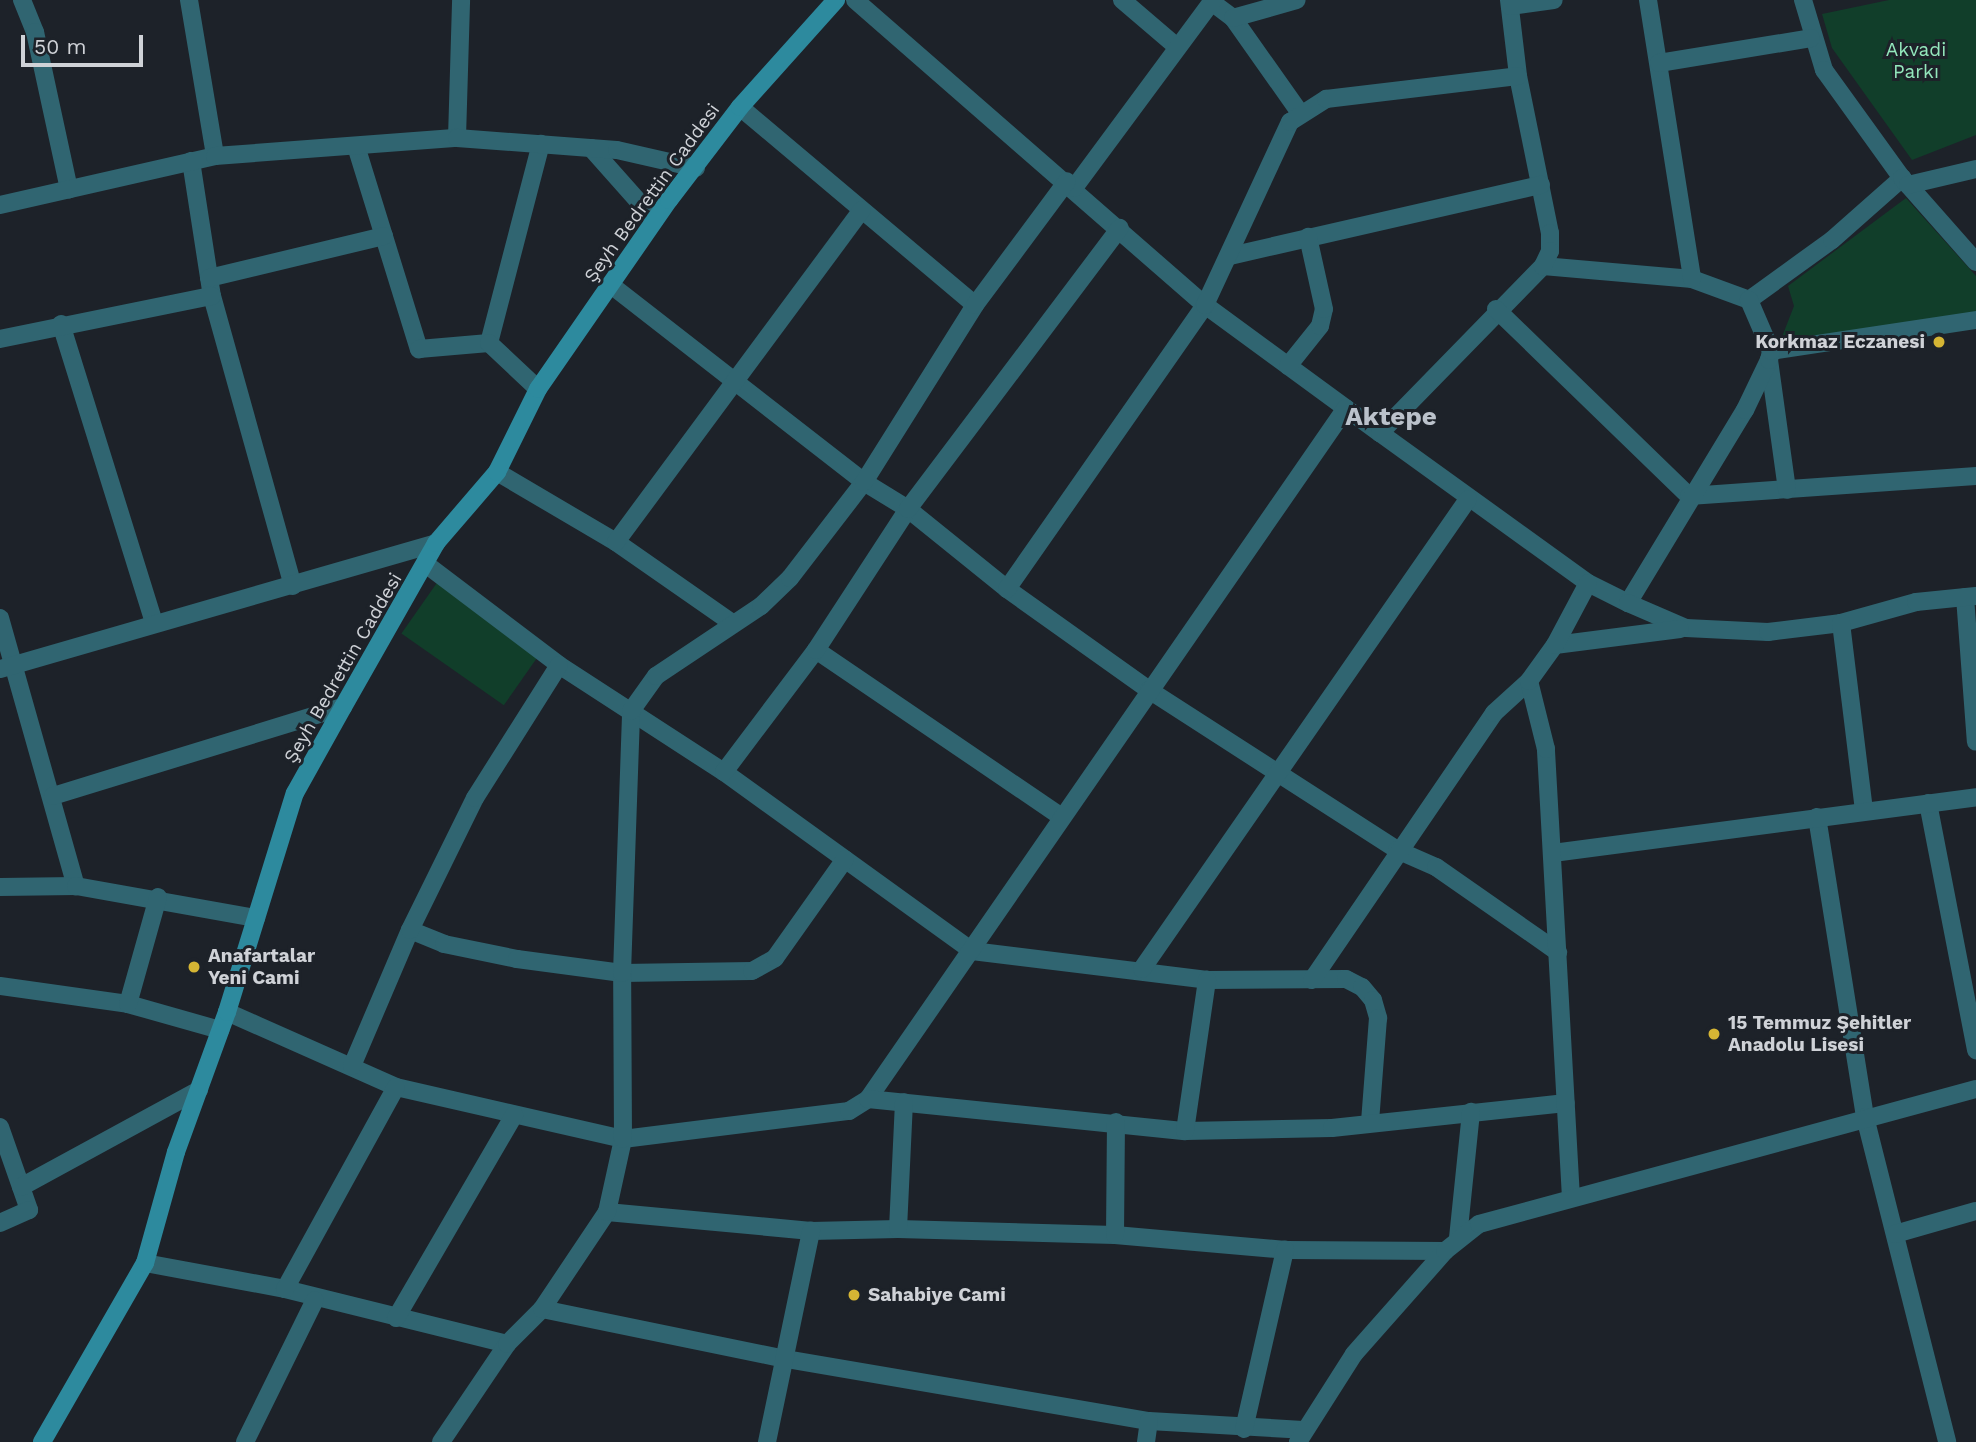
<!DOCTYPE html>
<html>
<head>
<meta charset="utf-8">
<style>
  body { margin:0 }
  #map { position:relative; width:1976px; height:1442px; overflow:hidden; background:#1d2229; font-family:"Work Sans",sans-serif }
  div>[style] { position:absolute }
  .green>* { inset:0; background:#113e2a; transform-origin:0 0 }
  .minor>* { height:18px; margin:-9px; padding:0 9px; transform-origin:9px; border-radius:9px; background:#306571 }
  .secondary>* { height:18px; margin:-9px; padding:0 9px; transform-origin:9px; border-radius:9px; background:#2d8a9e }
  .dots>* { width:19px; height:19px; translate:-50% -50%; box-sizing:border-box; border:4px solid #1d2229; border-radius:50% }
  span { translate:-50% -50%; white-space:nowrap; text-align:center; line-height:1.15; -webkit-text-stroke:6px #1d2229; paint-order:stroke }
  .park-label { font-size:19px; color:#93e7bc }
  .street-label { font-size:19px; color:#cfd2d7 }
  .poi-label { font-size:19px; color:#cfd2d7; font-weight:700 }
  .right { translate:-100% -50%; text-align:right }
  .left { translate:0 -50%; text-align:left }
  .district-label { font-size:26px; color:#bbc2cb; font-weight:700 }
  .scale { position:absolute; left:21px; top:35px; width:122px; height:32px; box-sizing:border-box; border:4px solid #cfd2d7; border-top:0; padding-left:9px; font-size:21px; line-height:24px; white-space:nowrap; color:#cfd2d7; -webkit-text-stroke:5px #1d2229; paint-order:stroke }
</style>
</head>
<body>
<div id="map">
  <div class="green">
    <div style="clip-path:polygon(1889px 0,1976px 0,1976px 135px,1912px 160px,1832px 48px,1822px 14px)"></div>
    <div style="clip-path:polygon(1906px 198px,1976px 276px,1976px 312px,1780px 342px,1794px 306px,1788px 286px)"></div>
    <div style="left:441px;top:577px;width:125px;height:69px;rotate:35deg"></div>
  </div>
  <div class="minor">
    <div style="left:22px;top:0;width:35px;rotate:68deg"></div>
    <div style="left:35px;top:32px;width:161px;rotate:77.8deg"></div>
    <div style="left:189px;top:0;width:158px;rotate:80.5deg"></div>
    <div style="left:855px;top:0;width:464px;rotate:41.1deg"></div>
    <div style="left:1205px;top:305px;width:217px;rotate:36.2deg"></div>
    <div style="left:1380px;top:433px;width:233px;rotate:-45.7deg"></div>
    <div style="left:1543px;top:266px;width:150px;rotate:5deg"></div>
    <div style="left:1692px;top:279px;width:61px;rotate:20.2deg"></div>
    <div style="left:1749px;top:300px;width:102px;rotate:-35.9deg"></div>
    <div style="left:1832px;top:240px;width:94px;rotate:-41.5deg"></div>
    <div style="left:1122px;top:0;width:72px;rotate:40.5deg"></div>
    <div style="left:1509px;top:0;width:77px;rotate:83.2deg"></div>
    <div style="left:1518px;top:76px;width:160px;rotate:78.5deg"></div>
    <div style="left:1550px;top:233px;width:18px;rotate:90deg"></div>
    <div style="left:1550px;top:251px;width:17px;rotate:115deg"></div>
    <div style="left:1648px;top:0;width:282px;rotate:81deg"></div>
    <div style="left:1803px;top:0;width:73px;rotate:73.3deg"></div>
    <div style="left:1824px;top:70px;width:133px;rotate:54.2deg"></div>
    <div style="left:1902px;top:178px;width:112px;rotate:48.6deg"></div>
    <div style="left:1213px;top:3px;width:25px;rotate:37deg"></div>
    <div style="left:1233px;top:18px;width:116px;rotate:54.8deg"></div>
    <div style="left:1510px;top:6px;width:44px;rotate:-7.8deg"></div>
    <div style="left:1233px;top:18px;width:66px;rotate:-15.7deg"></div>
    <div style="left:1659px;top:63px;width:154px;rotate:-9.3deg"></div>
    <div style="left:740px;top:107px;width:307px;rotate:40.1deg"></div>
    <div style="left:457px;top:138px;width:138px;rotate:-88.3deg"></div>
    <div style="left:356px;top:146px;width:213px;rotate:72.8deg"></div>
    <div style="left:419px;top:349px;width:70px;rotate:-4.9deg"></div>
    <div style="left:489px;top:343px;width:206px;rotate:-75.4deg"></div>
    <div style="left:591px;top:148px;width:96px;rotate:48.4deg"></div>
    <div style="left:191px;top:161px;width:137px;rotate:81.2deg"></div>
    <div style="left:212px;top:296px;width:301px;rotate:74.4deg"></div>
    <div style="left:1908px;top:185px;width:70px;rotate:-13.2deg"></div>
    <div style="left:1074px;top:188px;width:234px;rotate:-53.5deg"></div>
    <div style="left:0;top:205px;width:221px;rotate:-12.8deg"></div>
    <div style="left:215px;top:156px;width:243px;rotate:-4.3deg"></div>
    <div style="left:457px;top:138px;width:160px;rotate:4.3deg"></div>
    <div style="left:617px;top:150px;width:81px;rotate:12.8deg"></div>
    <div style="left:1230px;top:256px;width:319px;rotate:-12.9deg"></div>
    <div style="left:209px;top:278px;width:180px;rotate:-13.5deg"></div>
    <div style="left:611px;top:285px;width:321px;rotate:37.9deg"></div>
    <div style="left:864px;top:482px;width:52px;rotate:31.5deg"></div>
    <div style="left:908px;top:509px;width:127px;rotate:38.9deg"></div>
    <div style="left:1007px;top:589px;width:174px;rotate:35.4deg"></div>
    <div style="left:1149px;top:690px;width:295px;rotate:32.8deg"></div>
    <div style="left:1397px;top:850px;width:43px;rotate:23.6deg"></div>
    <div style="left:1436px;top:867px;width:149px;rotate:34.9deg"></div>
    <div style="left:1496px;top:309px;width:269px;rotate:44.1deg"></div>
    <div style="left:1689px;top:496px;width:288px;rotate:-4deg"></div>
    <div style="left:61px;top:324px;width:312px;rotate:72.7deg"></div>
    <div style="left:0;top:339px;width:216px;rotate:-11.5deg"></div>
    <div style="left:489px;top:343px;width:67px;rotate:43.2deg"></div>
    <div style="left:1771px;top:351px;width:207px;rotate:-8.6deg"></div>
    <div style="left:1769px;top:360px;width:131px;rotate:82.1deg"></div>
    <div style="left:1288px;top:366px;width:51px;rotate:-51.3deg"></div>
    <div style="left:1320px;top:326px;width:17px;rotate:-77deg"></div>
    <div style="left:1324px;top:309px;width:74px;rotate:-102.5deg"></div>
    <div style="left:1380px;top:433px;width:256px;rotate:35.8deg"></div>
    <div style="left:1588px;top:583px;width:45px;rotate:26.6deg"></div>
    <div style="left:1628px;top:603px;width:226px;rotate:-58.8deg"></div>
    <div style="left:1745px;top:410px;width:55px;rotate:-64.4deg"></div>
    <div style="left:1769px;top:360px;width:9px;rotate:-77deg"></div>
    <div style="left:1771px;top:351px;width:56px;rotate:-113.3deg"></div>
    <div style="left:497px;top:472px;width:138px;rotate:30.5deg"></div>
    <div style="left:616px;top:542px;width:141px;rotate:34.9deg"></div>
    <div style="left:616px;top:542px;width:413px;rotate:-53.5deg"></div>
    <div style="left:427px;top:565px;width:166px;rotate:37.1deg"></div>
    <div style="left:559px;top:665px;width:197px;rotate:33deg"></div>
    <div style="left:724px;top:772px;width:306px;rotate:35.8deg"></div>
    <div style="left:972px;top:951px;width:237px;rotate:7deg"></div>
    <div style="left:1207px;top:980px;width:139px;rotate:-0.4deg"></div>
    <div style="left:1346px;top:979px;width:18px;rotate:27deg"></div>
    <div style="left:1362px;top:987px;width:17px;rotate:50deg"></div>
    <div style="left:1373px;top:1000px;width:19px;rotate:74deg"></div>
    <div style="left:1378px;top:1018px;width:104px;rotate:94.4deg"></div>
    <div style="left:1007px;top:589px;width:346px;rotate:-55.1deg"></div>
    <div style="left:1205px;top:305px;width:202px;rotate:-65.1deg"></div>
    <div style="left:1290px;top:122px;width:43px;rotate:-32.6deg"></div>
    <div style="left:1326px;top:99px;width:193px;rotate:-6.8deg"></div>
    <div style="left:1965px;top:597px;width:145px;rotate:85.7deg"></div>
    <div style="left:1628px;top:603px;width:63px;rotate:23.3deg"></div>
    <div style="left:1686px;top:628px;width:82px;rotate:2.8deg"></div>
    <div style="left:1768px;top:632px;width:74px;rotate:-7deg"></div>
    <div style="left:1841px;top:623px;width:78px;rotate:-15.6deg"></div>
    <div style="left:1916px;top:602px;width:60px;rotate:-5.7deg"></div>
    <div style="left:0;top:618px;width:279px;rotate:74.2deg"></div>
    <div style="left:1841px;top:623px;width:189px;rotate:83deg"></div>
    <div style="left:1555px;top:645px;width:126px;rotate:-7.3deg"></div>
    <div style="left:816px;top:650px;width:297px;rotate:34.2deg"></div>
    <div style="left:0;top:669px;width:454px;rotate:-16.1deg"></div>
    <div style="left:724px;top:772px;width:153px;rotate:-53deg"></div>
    <div style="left:816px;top:650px;width:168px;rotate:-56.9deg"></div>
    <div style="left:908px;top:509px;width:352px;rotate:-53deg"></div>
    <div style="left:53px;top:796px;width:303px;rotate:-17.1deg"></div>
    <div style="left:1928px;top:803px;width:252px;rotate:79deg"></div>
    <div style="left:1817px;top:817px;width:304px;rotate:80.9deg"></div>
    <div style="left:1865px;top:1117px;width:335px;rotate:75.8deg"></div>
    <div style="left:1553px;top:853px;width:427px;rotate:-7.5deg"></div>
    <div style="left:0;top:887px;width:76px;rotate:-0.8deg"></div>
    <div style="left:76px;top:886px;width:183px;rotate:10.1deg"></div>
    <div style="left:410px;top:930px;width:37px;rotate:22deg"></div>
    <div style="left:444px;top:944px;width:75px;rotate:11.6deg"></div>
    <div style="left:517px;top:959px;width:106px;rotate:7.6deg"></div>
    <div style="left:622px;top:973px;width:130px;rotate:-0.9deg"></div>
    <div style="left:752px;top:971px;width:26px;rotate:-29deg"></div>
    <div style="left:775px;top:958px;width:121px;rotate:-54.7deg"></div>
    <div style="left:1142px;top:969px;width:572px;rotate:-55.25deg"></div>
    <div style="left:1312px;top:980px;width:323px;rotate:-55.7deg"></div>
    <div style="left:1494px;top:713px;width:47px;rotate:-42.4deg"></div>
    <div style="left:0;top:986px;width:129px;rotate:8deg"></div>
    <div style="left:128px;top:1004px;width:96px;rotate:15.8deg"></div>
    <div style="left:128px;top:1004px;width:111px;rotate:-74.3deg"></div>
    <div style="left:227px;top:1012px;width:185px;rotate:23.9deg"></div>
    <div style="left:396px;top:1087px;width:233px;rotate:12.9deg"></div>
    <div style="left:623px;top:1139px;width:228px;rotate:-7.1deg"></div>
    <div style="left:849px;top:1111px;width:22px;rotate:-32deg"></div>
    <div style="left:868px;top:1099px;width:840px;rotate:-55.33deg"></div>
    <div style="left:352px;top:1066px;width:148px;rotate:-66.9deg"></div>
    <div style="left:410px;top:930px;width:147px;rotate:-63.8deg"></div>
    <div style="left:475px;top:798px;width:157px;rotate:-57.7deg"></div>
    <div style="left:868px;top:1099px;width:319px;rotate:5.8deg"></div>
    <div style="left:1185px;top:1131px;width:147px;rotate:-1.2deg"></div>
    <div style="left:1332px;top:1128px;width:235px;rotate:-6.1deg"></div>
    <div style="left:0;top:1127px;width:88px;rotate:70.7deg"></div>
    <div style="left:29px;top:1210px;width:32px;rotate:156deg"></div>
    <div style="left:1185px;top:1131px;width:153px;rotate:-81.7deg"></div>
    <div style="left:21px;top:1187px;width:203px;rotate:-28.6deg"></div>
    <div style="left:1571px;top:1198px;width:450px;rotate:-93.2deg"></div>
    <div style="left:1546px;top:749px;width:70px;rotate:-104deg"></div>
    <div style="left:1529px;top:681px;width:44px;rotate:-54.2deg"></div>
    <div style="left:1555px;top:645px;width:70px;rotate:-62deg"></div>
    <div style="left:607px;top:1212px;width:205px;rotate:5.3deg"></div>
    <div style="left:811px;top:1231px;width:87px;rotate:-1.3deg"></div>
    <div style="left:898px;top:1229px;width:217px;rotate:1.6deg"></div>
    <div style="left:1115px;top:1235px;width:171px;rotate:5deg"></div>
    <div style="left:1285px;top:1250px;width:160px;rotate:0.4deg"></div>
    <div style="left:898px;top:1229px;width:127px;rotate:-87.3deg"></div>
    <div style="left:1895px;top:1234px;width:84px;rotate:-15.9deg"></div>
    <div style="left:1115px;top:1235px;width:113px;rotate:-89.5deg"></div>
    <div style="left:1458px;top:1238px;width:127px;rotate:-84.1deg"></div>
    <div style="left:145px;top:1263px;width:142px;rotate:10.5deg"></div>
    <div style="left:285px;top:1289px;width:229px;rotate:13.9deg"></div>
    <div style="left:285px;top:1289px;width:230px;rotate:-61.2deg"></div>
    <div style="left:542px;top:1309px;width:249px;rotate:11.6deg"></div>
    <div style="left:786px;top:1359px;width:368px;rotate:9.7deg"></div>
    <div style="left:1149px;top:1421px;width:154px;rotate:3.3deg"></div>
    <div style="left:396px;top:1318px;width:235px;rotate:-59.8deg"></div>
    <div style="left:1244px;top:1429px;width:184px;rotate:-77.1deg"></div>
    <div style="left:245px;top:1442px;width:158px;rotate:-63.8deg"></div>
    <div style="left:441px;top:1442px;width:118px;rotate:-56deg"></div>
    <div style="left:507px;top:1344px;width:49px;rotate:-45deg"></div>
    <div style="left:542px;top:1309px;width:117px;rotate:-56.2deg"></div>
    <div style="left:607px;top:1212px;width:75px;rotate:-77.6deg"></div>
    <div style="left:623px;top:1139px;width:166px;rotate:-90.3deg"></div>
    <div style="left:622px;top:973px;width:262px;rotate:-88deg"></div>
    <div style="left:631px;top:711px;width:43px;rotate:-54.5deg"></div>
    <div style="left:656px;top:676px;width:126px;rotate:-33.7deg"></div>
    <div style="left:761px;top:606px;width:40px;rotate:-44deg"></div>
    <div style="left:790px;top:578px;width:121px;rotate:-52.4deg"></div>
    <div style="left:864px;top:482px;width:209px;rotate:-57.9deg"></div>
    <div style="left:975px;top:305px;width:154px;rotate:-53.4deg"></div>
    <div style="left:767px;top:1442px;width:216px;rotate:-78.2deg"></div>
    <div style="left:1146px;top:1442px;width:21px;rotate:-82deg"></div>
    <div style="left:1298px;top:1442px;width:104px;rotate:-57.5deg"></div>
    <div style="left:1354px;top:1354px;width:137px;rotate:-48.5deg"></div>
    <div style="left:1445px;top:1251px;width:43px;rotate:-38.5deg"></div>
    <div style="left:1479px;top:1224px;width:515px;rotate:-15.2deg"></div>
  </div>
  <div class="secondary">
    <div style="left:42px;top:1442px;width:207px;rotate:-60.1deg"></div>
    <div style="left:145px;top:1263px;width:115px;rotate:-74.4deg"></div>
    <div style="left:176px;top:1152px;width:149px;rotate:-70deg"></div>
    <div style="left:227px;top:1012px;width:229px;rotate:-72.8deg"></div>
    <div style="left:295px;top:793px;width:98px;rotate:-60.8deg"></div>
    <div style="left:343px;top:707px;width:189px;rotate:-60.4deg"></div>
    <div style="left:436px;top:543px;width:94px;rotate:-49.3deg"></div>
    <div style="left:497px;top:472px;width:93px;rotate:-63.7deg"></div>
    <div style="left:538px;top:389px;width:230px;rotate:-55.3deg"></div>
    <div style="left:669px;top:200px;width:117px;rotate:-52.6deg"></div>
    <div style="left:740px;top:107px;width:144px;rotate:-48.1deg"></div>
  </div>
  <div class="dots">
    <div style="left:1939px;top:342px;background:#d5b534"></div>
    <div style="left:194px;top:967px;background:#d5b534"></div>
    <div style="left:1714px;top:1034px;background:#d5b534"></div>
    <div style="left:854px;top:1295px;background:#d5b534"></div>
  </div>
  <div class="park-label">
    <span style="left:1916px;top:61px">Akvadi<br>Parkı</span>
  </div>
  <div class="street-label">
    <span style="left:652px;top:193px;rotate:-54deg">Şeyh Bedrettin Caddesi</span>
    <span style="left:343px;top:668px;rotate:-60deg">Şeyh Bedrettin Caddesi</span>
  </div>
  <div class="poi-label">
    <span class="right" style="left:1925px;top:342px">Korkmaz Eczanesi</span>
    <span class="left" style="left:208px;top:967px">Anafartalar<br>Yeni Cami</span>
    <span class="left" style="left:1728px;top:1034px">15 Temmuz Şehitler<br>Anadolu Lisesi</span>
    <span class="left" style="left:868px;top:1295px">Sahabiye Cami</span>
  </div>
  <div class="district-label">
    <span style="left:1391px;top:417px">Aktepe</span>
  </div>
  <div class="scale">50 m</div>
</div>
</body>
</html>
